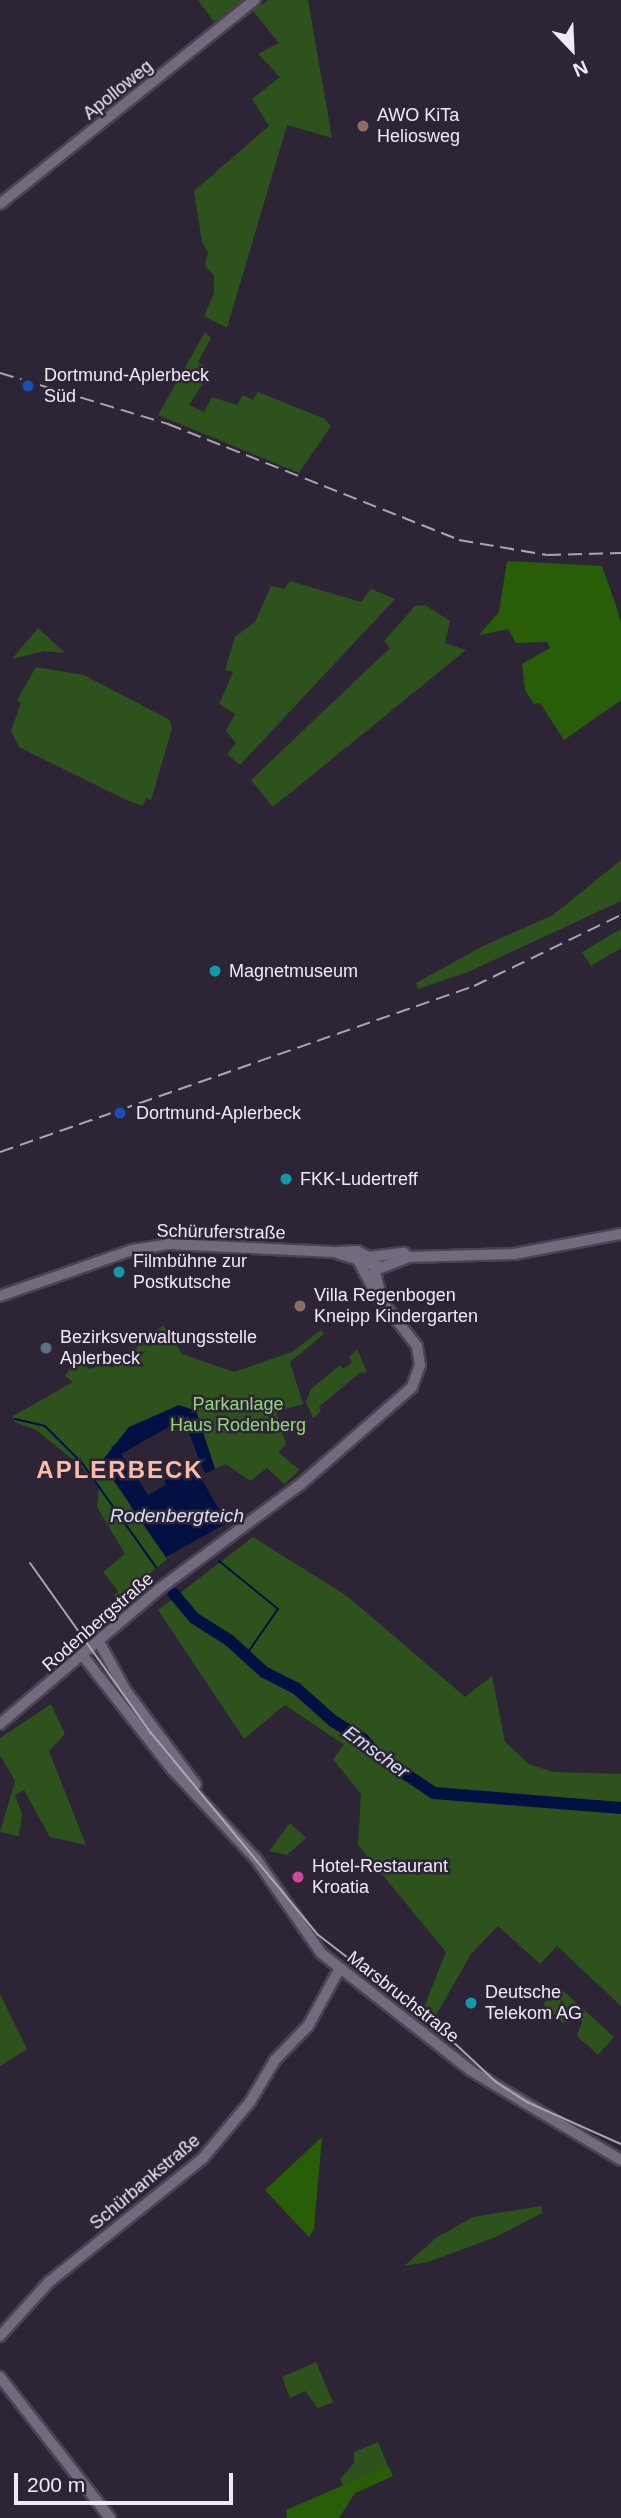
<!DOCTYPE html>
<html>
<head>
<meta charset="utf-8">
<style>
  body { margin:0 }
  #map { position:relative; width:621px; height:2518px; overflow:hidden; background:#2d2536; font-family:Helvetica,sans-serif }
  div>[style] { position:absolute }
  .green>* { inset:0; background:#2d521c }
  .forest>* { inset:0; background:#295e08 }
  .water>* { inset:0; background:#001043 }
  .stream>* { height:2px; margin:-1px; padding:0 1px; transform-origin:1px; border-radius:1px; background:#001043 }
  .river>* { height:12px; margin:-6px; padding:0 6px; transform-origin:6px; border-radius:6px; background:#001043 }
  .roads { filter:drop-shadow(2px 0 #4a4351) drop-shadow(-2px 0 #4a4351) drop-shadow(0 2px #4a4351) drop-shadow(0 -2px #4a4351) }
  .secondary>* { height:10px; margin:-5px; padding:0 5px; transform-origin:5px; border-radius:5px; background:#736a7d }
  .tram>* { height:2px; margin:-1px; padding:0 1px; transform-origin:1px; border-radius:1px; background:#aba5b2 }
  .rail>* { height:2px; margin-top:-1px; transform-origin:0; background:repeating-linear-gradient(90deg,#aba5b2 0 14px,transparent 0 21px) }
  .dots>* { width:19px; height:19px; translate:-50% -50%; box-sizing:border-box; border:4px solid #2d2536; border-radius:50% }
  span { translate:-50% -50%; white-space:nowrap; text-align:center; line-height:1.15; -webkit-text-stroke:5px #2d2536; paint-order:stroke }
  .street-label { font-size:18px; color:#efeaf5 }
  .poi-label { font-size:18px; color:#efeaf5 }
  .left { translate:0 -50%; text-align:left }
  .park-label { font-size:18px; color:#91da73 }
  .water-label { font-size:19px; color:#d4e1f5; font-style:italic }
  .district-label { font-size:24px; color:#fcbba7; font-weight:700; letter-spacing:2px }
  .north { position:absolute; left:537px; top:14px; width:70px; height:70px; -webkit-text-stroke:5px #2d2536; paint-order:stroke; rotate:157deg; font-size:19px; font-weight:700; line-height:28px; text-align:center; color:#efeaf5 }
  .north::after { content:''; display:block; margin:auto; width:24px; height:32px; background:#efeaf5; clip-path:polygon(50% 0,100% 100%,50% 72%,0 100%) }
  .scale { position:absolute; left:14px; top:2473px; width:219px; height:32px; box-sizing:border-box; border:4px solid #efeaf5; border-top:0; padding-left:9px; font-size:21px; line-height:24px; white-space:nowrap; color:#efeaf5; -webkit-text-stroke:5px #2d2536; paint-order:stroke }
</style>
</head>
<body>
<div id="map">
  <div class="green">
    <div style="clip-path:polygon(198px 0,243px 0,214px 22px)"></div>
    <div style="clip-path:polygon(268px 0,308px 0,332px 138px,287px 125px,227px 328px,204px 316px,214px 293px,214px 275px,205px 266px,208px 252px,202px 242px,194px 191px,269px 126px,252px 99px,280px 77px,258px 54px,279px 43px,253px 11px)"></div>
    <div style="clip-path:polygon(205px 332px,211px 338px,198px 362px,211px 371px,189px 405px,204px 412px,212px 397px,237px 405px,243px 395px,253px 400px,258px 392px,325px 419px,331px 426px,299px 473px,158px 415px)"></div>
    <div style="clip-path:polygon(290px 581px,361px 602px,371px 589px,395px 599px,240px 765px,227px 754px,236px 743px,226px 731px,235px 714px,219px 704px,233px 672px,225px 670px,235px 637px,255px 622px,271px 586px,284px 589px)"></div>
    <div style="clip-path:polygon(425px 605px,450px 621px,445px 643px,466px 650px,273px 807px,251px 780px,390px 648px,384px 641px,415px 606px)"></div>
    <div style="clip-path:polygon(38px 628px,65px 653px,44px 651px,12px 659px)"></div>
    <div style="clip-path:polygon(36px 667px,84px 675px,170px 720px,172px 729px,151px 800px,146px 798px,143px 806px,124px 799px,19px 747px,11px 731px,21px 703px,17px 700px)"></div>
    <div style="clip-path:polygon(621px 860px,621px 901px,468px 972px,418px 989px,416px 983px,483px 946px,553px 915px)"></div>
    <div style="clip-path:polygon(621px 929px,621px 948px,591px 966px,582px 952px)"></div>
    <div style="clip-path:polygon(163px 1325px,182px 1354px,234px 1372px,292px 1352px,321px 1330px,324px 1334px,290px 1362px,303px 1404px,276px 1412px,286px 1445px,278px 1452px,300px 1470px,284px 1484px,267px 1468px,250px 1481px,226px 1464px,215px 1469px,196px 1411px,140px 1426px,111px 1447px,131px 1508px,167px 1559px,116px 1603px,114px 1595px,118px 1591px,103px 1572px,125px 1554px,97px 1507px,99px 1488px,81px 1466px,36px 1430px,14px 1422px,13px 1416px,73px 1382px,65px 1376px,77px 1360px,90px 1369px,107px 1363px,112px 1368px)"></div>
    <div style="clip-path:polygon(357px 1349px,367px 1372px,359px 1373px,319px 1407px,321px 1411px,313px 1418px,306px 1402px,311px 1389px,340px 1365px,343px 1369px,352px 1362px,349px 1357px)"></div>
    <div style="clip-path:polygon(253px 1537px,347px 1596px,465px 1697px,492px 1676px,505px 1742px,529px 1764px,553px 1772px,621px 1774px,621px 2006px,557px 1946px,540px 1964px,498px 1926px,471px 1954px,435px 2017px,422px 2012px,446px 1952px,358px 1845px,361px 1794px,333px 1759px,344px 1745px,285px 1705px,244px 1739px,158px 1610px)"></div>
    <div style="clip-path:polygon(51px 1704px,65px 1734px,49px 1751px,86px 1845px,50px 1837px,24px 1790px,15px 1795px,22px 1814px,19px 1836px,0 1832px,15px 1781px,0 1755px,0 1738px)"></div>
    <div style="clip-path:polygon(290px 1823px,306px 1838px,287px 1855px,269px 1851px)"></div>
    <div style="clip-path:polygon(559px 1987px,614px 2037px,598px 2055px,577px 2036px,582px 2021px,578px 2018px,563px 2023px,543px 2004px)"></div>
    <div style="clip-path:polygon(0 1994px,27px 2049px,0 2066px)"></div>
    <div style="clip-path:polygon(542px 2206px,542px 2213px,496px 2237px,428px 2262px,404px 2266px,436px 2238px,473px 2217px)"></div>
    <div style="clip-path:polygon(316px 2362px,333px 2402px,318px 2408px,305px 2391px,290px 2398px,282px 2377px)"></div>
    <div style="clip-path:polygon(378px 2442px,388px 2466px,343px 2486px,340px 2479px,354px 2463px,354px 2452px)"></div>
  </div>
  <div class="forest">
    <div style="clip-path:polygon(507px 561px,602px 566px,615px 603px,621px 623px,621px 700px,564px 740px,540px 703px,534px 704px,525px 690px,522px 664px,550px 648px,547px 642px,516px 643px,508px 629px,479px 635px,499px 612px)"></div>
    <div style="clip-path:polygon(322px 2137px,314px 2229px,309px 2237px,265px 2190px)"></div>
    <div style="clip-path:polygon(388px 2466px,393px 2476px,355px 2493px,339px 2518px,287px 2518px,286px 2510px)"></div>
  </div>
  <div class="water">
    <div style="clip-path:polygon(179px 1405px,196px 1411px,215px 1469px,206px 1473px,202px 1467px,186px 1425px,191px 1422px,188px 1416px,121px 1454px,148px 1495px,166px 1485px,164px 1481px,194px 1466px,227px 1523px,166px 1557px,101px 1462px,129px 1427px)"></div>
  </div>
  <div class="stream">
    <div style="left:15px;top:1419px;width:31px;rotate:13deg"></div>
    <div style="left:45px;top:1426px;width:52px;rotate:45deg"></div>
    <div style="left:82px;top:1463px;width:128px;rotate:54.6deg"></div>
    <div style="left:219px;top:1561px;width:76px;rotate:39.1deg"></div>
    <div style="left:278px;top:1609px;width:56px;rotate:124.8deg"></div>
  </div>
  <div class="river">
    <div style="left:174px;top:1594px;width:31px;rotate:50deg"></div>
    <div style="left:194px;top:1618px;width:41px;rotate:32.2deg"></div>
    <div style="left:229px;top:1640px;width:47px;rotate:42.4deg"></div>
    <div style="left:264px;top:1672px;width:36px;rotate:27deg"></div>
    <div style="left:296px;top:1688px;width:50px;rotate:41.7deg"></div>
    <div style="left:333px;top:1721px;width:35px;rotate:31deg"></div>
    <div style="left:363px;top:1739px;width:21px;rotate:49deg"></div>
    <div style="left:377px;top:1755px;width:69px;rotate:33.7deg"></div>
    <div style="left:434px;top:1793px;width:188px;rotate:4.6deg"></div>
  </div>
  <div class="roads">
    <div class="secondary">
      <div style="left:0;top:204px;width:327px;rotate:-38.7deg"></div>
      <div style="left:338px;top:1252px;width:19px;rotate:-3deg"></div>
      <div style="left:357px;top:1251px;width:13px;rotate:27deg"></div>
      <div style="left:369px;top:1257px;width:35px;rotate:-7deg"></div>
      <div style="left:404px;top:1253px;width:6px;rotate:39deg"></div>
      <div style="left:373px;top:1264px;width:36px;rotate:76deg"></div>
      <div style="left:378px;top:1269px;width:33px;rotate:-21deg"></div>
      <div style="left:409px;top:1257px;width:105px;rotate:-1.6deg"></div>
      <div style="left:514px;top:1254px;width:109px;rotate:-10.6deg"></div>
      <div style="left:0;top:1296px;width:140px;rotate:-19.2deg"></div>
      <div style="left:132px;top:1250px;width:36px;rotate:-9deg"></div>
      <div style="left:168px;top:1244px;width:166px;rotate:2.8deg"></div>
      <div style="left:334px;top:1252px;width:49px;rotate:17.7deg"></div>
      <div style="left:99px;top:1642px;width:56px;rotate:61.1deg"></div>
      <div style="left:126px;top:1691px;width:117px;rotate:53.3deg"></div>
      <div style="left:83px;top:1656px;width:144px;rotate:51.8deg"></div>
      <div style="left:172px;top:1769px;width:123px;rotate:47deg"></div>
      <div style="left:256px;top:1859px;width:114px;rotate:55.3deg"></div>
      <div style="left:321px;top:1953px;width:189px;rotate:38.1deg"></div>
      <div style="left:470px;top:2070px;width:176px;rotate:30.8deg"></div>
      <div style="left:0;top:1724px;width:209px;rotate:-40.3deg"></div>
      <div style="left:159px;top:1589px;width:177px;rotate:-36.5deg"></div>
      <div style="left:301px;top:1484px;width:147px;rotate:-41.1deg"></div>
      <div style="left:412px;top:1387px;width:23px;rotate:-70deg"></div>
      <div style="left:420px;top:1365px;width:19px;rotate:-99deg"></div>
      <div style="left:417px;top:1346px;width:66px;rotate:-128.3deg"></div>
      <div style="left:376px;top:1294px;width:36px;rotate:-118deg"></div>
      <div style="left:0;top:2336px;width:73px;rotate:-47.8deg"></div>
      <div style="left:49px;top:2282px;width:198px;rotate:-38.8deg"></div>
      <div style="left:203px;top:2158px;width:73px;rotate:-50deg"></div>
      <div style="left:250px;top:2102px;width:49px;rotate:-59.2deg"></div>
      <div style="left:275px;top:2060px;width:47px;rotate:-45.9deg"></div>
      <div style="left:308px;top:2026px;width:66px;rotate:-61.1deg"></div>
      <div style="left:0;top:2377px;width:179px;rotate:52deg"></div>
    </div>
  </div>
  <div class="tram">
    <div style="left:30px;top:1563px;width:209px;rotate:54.6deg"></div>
    <div style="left:151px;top:1733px;width:261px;rotate:50.4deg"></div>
    <div style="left:317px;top:1934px;width:148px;rotate:37.6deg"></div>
    <div style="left:434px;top:2024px;width:85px;rotate:43.1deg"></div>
    <div style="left:496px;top:2082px;width:37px;rotate:33deg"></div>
    <div style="left:527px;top:2102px;width:103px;rotate:24.1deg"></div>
  </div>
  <div class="rail">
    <div style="left:0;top:373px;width:176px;rotate:16.9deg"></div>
    <div style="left:168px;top:424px;width:313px;rotate:21.7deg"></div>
    <div style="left:459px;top:540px;width:89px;rotate:9.7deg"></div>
    <div style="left:547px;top:555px;width:74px;rotate:-1.5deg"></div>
    <div style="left:0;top:1152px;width:502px;rotate:-19.3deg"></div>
    <div style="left:474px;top:986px;width:163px;rotate:-25.8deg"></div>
  </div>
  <div class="dots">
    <div style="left:363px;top:126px;background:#8d6e63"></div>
    <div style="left:28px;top:386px;background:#1a4fb4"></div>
    <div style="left:215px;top:971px;background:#0f9aa8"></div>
    <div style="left:120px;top:1113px;background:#1a4fb4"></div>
    <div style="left:286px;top:1179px;background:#0f9aa8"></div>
    <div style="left:119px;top:1272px;background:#0f9aa8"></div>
    <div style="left:300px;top:1306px;background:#8d6e63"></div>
    <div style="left:46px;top:1348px;background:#5c6f8a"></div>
    <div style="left:298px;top:1877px;background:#d1479c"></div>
    <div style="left:471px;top:2003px;background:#0f9aa8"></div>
  </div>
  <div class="street-label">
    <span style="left:118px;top:90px;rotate:-39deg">Apolloweg</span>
    <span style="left:221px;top:1232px;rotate:1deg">Schüruferstraße</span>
    <span style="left:98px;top:1622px;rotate:-41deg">Rodenbergstraße</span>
    <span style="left:403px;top:1997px;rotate:38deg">Marsbruchstraße</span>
    <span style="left:145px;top:2182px;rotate:-40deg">Schürbankstraße</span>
  </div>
  <div class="poi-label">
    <span class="left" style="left:377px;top:126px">AWO KiTa<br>Heliosweg</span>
    <span class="left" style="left:44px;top:386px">Dortmund-Aplerbeck<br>Süd</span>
    <span class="left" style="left:229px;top:971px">Magnetmuseum</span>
    <span class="left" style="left:136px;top:1113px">Dortmund-Aplerbeck</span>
    <span class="left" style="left:300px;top:1179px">FKK-Ludertreff</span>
    <span class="left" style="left:133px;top:1272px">Filmbühne zur<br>Postkutsche</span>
    <span class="left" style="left:314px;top:1306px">Villa Regenbogen<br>Kneipp Kindergarten</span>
    <span class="left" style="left:60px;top:1348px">Bezirksverwaltungsstelle<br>Aplerbeck</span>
    <span class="left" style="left:312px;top:1877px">Hotel-Restaurant<br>Kroatia</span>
    <span class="left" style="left:485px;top:2003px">Deutsche<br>Telekom AG</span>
  </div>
  <div class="park-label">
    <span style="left:238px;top:1415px">Parkanlage<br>Haus Rodenberg</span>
  </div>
  <div class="water-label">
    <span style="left:177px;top:1516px">Rodenbergteich</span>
    <span style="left:376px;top:1752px;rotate:36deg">Emscher</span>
  </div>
  <div class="district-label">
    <span style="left:120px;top:1470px">APLERBECK</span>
  </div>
  <div class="north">N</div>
  <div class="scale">200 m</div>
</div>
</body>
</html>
